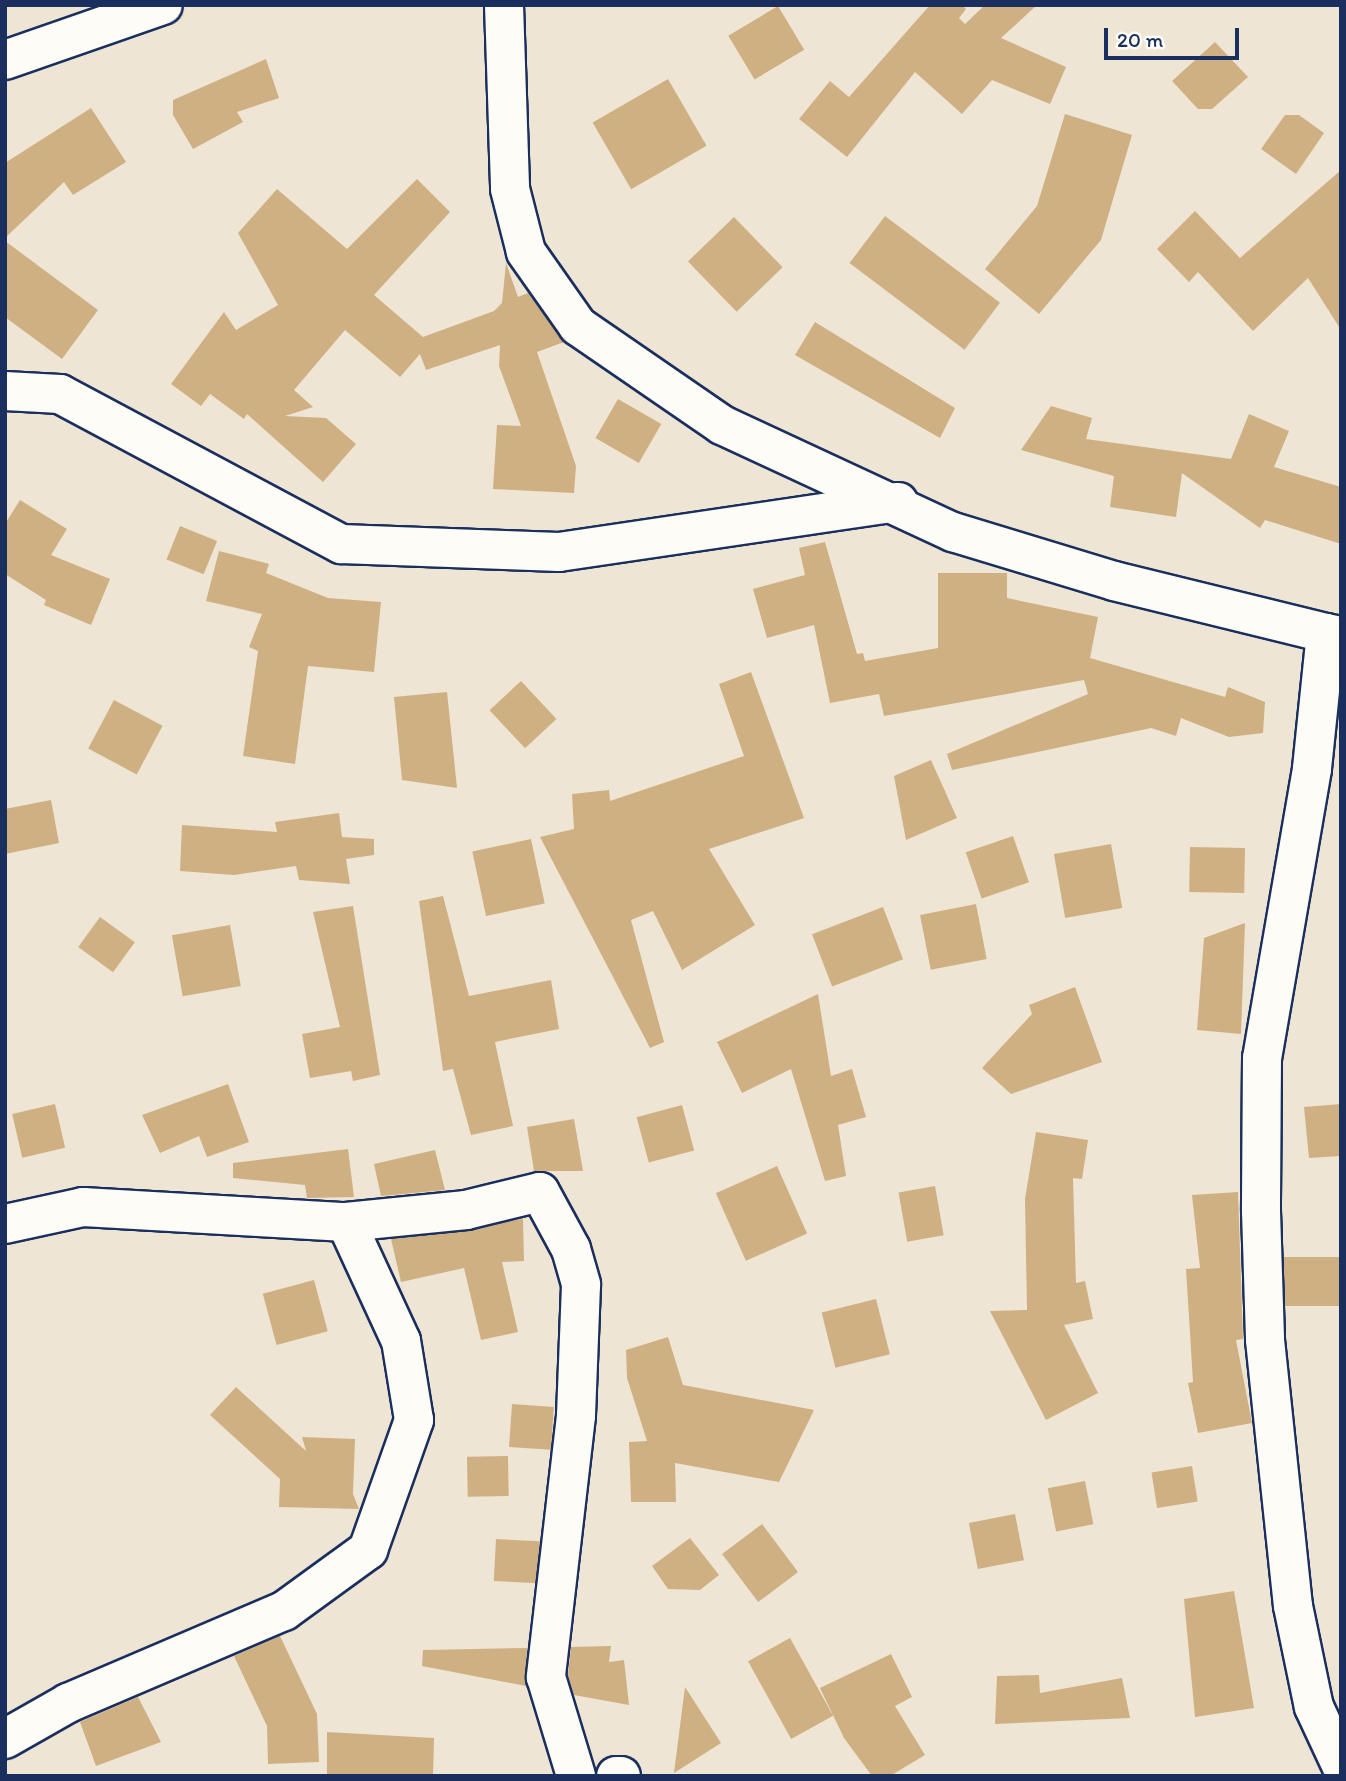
<!DOCTYPE html>
<html>
<head>
<meta charset="utf-8">
<style>
  body { margin:0 }
  #map { position:relative; width:1346px; height:1781px; overflow:hidden; background:#efe5d4; font-family:Itim,sans-serif }
  div>[style] { position:absolute }
  .building>* { inset:0; background:#cfb083; transform-origin:0 0 }
  .roads { filter:drop-shadow(2px 0 #1b2f5e) drop-shadow(-2px 0 #1b2f5e) drop-shadow(0 2px #1b2f5e) drop-shadow(0 -2px #1b2f5e) }
  .minor>* { height:38px; margin:-19px; padding:0 19px; transform-origin:19px; border-radius:19px; background:#fdfcf7 }
  span { translate:-50% -50%; white-space:nowrap; text-align:center; line-height:1.15; -webkit-text-stroke:5px #fdfcf7; paint-order:stroke }
  .frame { position:absolute; inset:0; border:7px solid #1b2f5e; pointer-events:none }
  .scale { position:absolute; left:1104px; top:28px; width:135px; height:32px; box-sizing:border-box; border:4px solid #1b2f5e; border-top:0; padding-left:9px; font-size:21px; line-height:24px; white-space:nowrap; color:#1b2f5e; -webkit-text-stroke:5px #fdfcf7; paint-order:stroke }
</style>
</head>
<body>
<div id="map">
  <div class="building">
    <div style="clip-path:polygon(930px 5px,962px 5px,966px 9px,959px 18px,965px 24px,985px 5px,1037px 5px,1001px 38px,1066px 67px,1050px 104px,992px 80px,962px 114px,915px 72px,847px 157px,799px 119px,830px 81px,849px 97px)"></div>
    <div style="left:778px;top:6px;width:51px;height:58px;rotate:59deg"></div>
    <div style="clip-path:polygon(1215px 42px,1248px 77px,1212px 109px,1198px 109px,1172px 81px)"></div>
    <div style="clip-path:polygon(266px 59px,279px 98px,237px 112px,243px 122px,193px 149px,173px 115px,173px 100px)"></div>
    <div style="left:668px;top:79px;width:77px;height:87px;rotate:60deg"></div>
    <div style="clip-path:polygon(91px 108px,126px 162px,73px 195px,64px 182px,5px 238px,5px 163px)"></div>
    <div style="clip-path:polygon(1065px 114px,1132px 135px,1101px 240px,1039px 314px,985px 269px,1037px 206px)"></div>
    <div style="clip-path:polygon(1285px 115px,1299px 115px,1324px 133px,1296px 174px,1261px 149px)"></div>
    <div style="clip-path:polygon(1341px 170px,1341px 330px,1308px 278px,1253px 331px,1198px 272px,1189px 282px,1157px 249px,1195px 211px,1240px 258px)"></div>
    <div style="clip-path:polygon(417px 179px,450px 212px,374px 295px,423px 337px,494px 311px,502px 303px,506px 263px,518px 297px,528px 293px,564px 342px,537px 352px,576px 466px,574px 493px,493px 489px,497px 425px,521px 426px,499px 366px,500px 345px,426px 370px,420px 354px,400px 377px,345px 330px,294px 390px,313px 407px,285px 416px,326px 418px,356px 444px,323px 482px,247px 414px,244px 419px,210px 394px,201px 406px,171px 384px,224px 312px,236px 330px,278px 305px,238px 233px,277px 189px,347px 249px)"></div>
    <div style="left:885px;top:216px;width:144px;height:59px;rotate:37deg"></div>
    <div style="left:734px;top:217px;width:70px;height:64px;rotate:46deg"></div>
    <div style="clip-path:polygon(5px 241px,98px 310px,62px 359px,5px 317px)"></div>
    <div style="clip-path:polygon(815px 322px,955px 408px,940px 438px,795px 355px)"></div>
    <div style="left:618px;top:399px;width:50px;height:45px;rotate:30deg"></div>
    <div style="clip-path:polygon(1051px 406px,1092px 418px,1086px 439px,1231px 459px,1249px 414px,1289px 431px,1274px 467px,1341px 487px,1341px 544px,1265px 520px,1260px 528px,1182px 473px,1176px 517px,1110px 507px,1114px 476px,1021px 450px)"></div>
    <div style="clip-path:polygon(20px 500px,67px 529px,51px 555px,110px 579px,91px 625px,44px 605px,46px 600px,5px 574px,5px 524px)"></div>
    <div style="left:180px;top:526px;width:40px;height:36px;rotate:22deg"></div>
    <div style="clip-path:polygon(825px 542px,857px 654px,863px 653px,865px 661px,938px 648px,938px 573px,1007px 573px,1007px 598px,1098px 617px,1090px 658px,1225px 697px,1228px 687px,1265px 702px,1263px 733px,1229px 737px,1181px 718px,1176px 736px,1151px 728px,952px 770px,947px 754px,1088px 694px,1084px 680px,884px 716px,879px 694px,830px 703px,814px 625px,767px 638px,753px 589px,805px 575px,799px 548px)"></div>
    <div style="clip-path:polygon(219px 551px,269px 564px,266px 573px,328px 598px,381px 602px,374px 672px,308px 666px,295px 764px,243px 756px,258px 651px,249px 647px,262px 614px,206px 601px)"></div>
    <div style="clip-path:polygon(751px 672px,804px 818px,709px 849px,755px 925px,682px 970px,653px 911px,631px 920px,664px 1042px,650px 1048px,540px 837px,574px 829px,572px 794px,609px 790px,610px 801px,744px 756px,719px 684px)"></div>
    <div style="left:521px;top:681px;width:52px;height:43px;rotate:47deg"></div>
    <div style="clip-path:polygon(447px 692px,457px 788px,402px 780px,394px 697px)"></div>
    <div style="left:114px;top:700px;width:55px;height:55px;rotate:28deg"></div>
    <div style="clip-path:polygon(931px 760px,957px 818px,906px 840px,894px 776px)"></div>
    <div style="clip-path:polygon(51px 800px,59px 843px,5px 854px,5px 809px)"></div>
    <div style="clip-path:polygon(339px 813px,342px 837px,374px 839px,374px 855px,346px 859px,350px 884px,299px 880px,296px 866px,234px 875px,180px 871px,182px 825px,277px 832px,275px 822px)"></div>
    <div style="left:1013px;top:836px;width:49px;height:50px;rotate:71deg"></div>
    <div style="left:531px;top:839px;width:66px;height:60px;rotate:78deg"></div>
    <div style="left:1111px;top:844px;width:65px;height:58px;rotate:80deg"></div>
    <div style="left:1190px;top:847px;width:55px;height:45px;rotate:1deg"></div>
    <div style="clip-path:polygon(443px 896px,469px 996px,551px 980px,559px 1029px,495px 1042px,513px 1126px,471px 1135px,453px 1069px,443px 1071px,419px 901px)"></div>
    <div style="left:976px;top:904px;width:56px;height:57px;rotate:79deg"></div>
    <div style="clip-path:polygon(353px 906px,380px 1075px,353px 1081px,351px 1071px,310px 1078px,302px 1034px,340px 1027px,313px 912px)"></div>
    <div style="left:883px;top:907px;width:56px;height:76px;rotate:69deg"></div>
    <div style="left:100px;top:917px;width:43px;height:37px;rotate:36deg"></div>
    <div style="clip-path:polygon(1245px 923px,1241px 1034px,1197px 1030px,1204px 938px)"></div>
    <div style="left:230px;top:925px;width:62px;height:59px;rotate:80deg"></div>
    <div style="clip-path:polygon(1075px 987px,1102px 1062px,1011px 1094px,982px 1068px,1032px 1014px,1029px 1005px)"></div>
    <div style="clip-path:polygon(818px 994px,831px 1076px,852px 1069px,866px 1117px,838px 1125px,846px 1176px,825px 1181px,791px 1069px,742px 1093px,717px 1042px)"></div>
    <div style="clip-path:polygon(228px 1084px,249px 1142px,207px 1157px,199px 1136px,160px 1153px,142px 1115px)"></div>
    <div style="left:55px;top:1104px;width:45px;height:44px;rotate:77deg"></div>
    <div style="clip-path:polygon(1341px 1104px,1341px 1156px,1309px 1158px,1304px 1107px)"></div>
    <div style="left:682px;top:1105px;width:47px;height:47px;rotate:75deg"></div>
    <div style="clip-path:polygon(574px 1119px,583px 1171px,534px 1171px,527px 1127px)"></div>
    <div style="clip-path:polygon(1036px 1132px,1088px 1140px,1082px 1179px,1073px 1178px,1076px 1283px,1085px 1281px,1093px 1319px,1064px 1325px,1098px 1393px,1046px 1420px,990px 1311px,1027px 1310px,1025px 1199px)"></div>
    <div style="clip-path:polygon(348px 1149px,354px 1197px,307px 1198px,305px 1185px,233px 1178px,233px 1163px)"></div>
    <div style="clip-path:polygon(435px 1150px,445px 1190px,381px 1196px,374px 1164px)"></div>
    <div style="left:777px;top:1166px;width:74px;height:67px;rotate:66deg"></div>
    <div style="left:935px;top:1186px;width:50px;height:37px;rotate:80deg"></div>
    <div style="clip-path:polygon(1238px 1192px,1243px 1339px,1236px 1340px,1252px 1423px,1198px 1433px,1188px 1383px,1193px 1382px,1186px 1269px,1200px 1268px,1192px 1195px)"></div>
    <div style="clip-path:polygon(523px 1219px,524px 1261px,502px 1262px,518px 1332px,481px 1340px,464px 1268px,401px 1282px,391px 1239px)"></div>
    <div style="left:1341px;top:1257px;width:49px;height:57px;rotate:90deg"></div>
    <div style="left:314px;top:1280px;width:53px;height:53px;rotate:75deg"></div>
    <div style="left:876px;top:1299px;width:57px;height:56px;rotate:76deg"></div>
    <div style="clip-path:polygon(668px 1337px,683px 1385px,814px 1410px,779px 1482px,675px 1463px,676px 1502px,631px 1502px,629px 1442px,647px 1441px,627px 1378px,626px 1350px)"></div>
    <div style="clip-path:polygon(236px 1387px,306px 1451px,302px 1437px,355px 1439px,353px 1494px,359px 1509px,279px 1507px,280px 1479px,210px 1415px)"></div>
    <div style="left:512px;top:1404px;width:42px;height:43px;rotate:4deg"></div>
    <div style="left:508px;top:1456px;width:40px;height:41px;rotate:89deg"></div>
    <div style="left:1192px;top:1466px;width:36px;height:41px;rotate:81deg"></div>
    <div style="left:1085px;top:1481px;width:44px;height:38px;rotate:79deg"></div>
    <div style="left:1015px;top:1514px;width:47px;height:47px;rotate:79deg"></div>
    <div style="left:762px;top:1524px;width:60px;height:50px;rotate:53deg"></div>
    <div style="clip-path:polygon(690px 1538px,719px 1575px,700px 1590px,668px 1589px,652px 1566px)"></div>
    <div style="left:496px;top:1539px;width:44px;height:42px;rotate:3deg"></div>
    <div style="clip-path:polygon(1234px 1591px,1254px 1708px,1195px 1717px,1184px 1599px)"></div>
    <div style="clip-path:polygon(280px 1636px,317px 1714px,319px 1762px,268px 1764px,267px 1726px,234px 1656px)"></div>
    <div style="left:790px;top:1638px;width:89px;height:48px;rotate:61deg"></div>
    <div style="clip-path:polygon(611px 1646px,609px 1662px,624px 1660px,629px 1705px,574px 1695px,568px 1675px,571px 1647px)"></div>
    <div style="clip-path:polygon(527px 1648px,526px 1686px,422px 1666px,423px 1650px)"></div>
    <div style="clip-path:polygon(891px 1654px,912px 1697px,895px 1706px,925px 1755px,890px 1776px,872px 1776px,844px 1738px,820px 1688px)"></div>
    <div style="clip-path:polygon(1039px 1675px,1040px 1693px,1122px 1678px,1130px 1718px,995px 1724px,997px 1676px)"></div>
    <div style="clip-path:polygon(685px 1687px,721px 1743px,674px 1773px)"></div>
    <div style="clip-path:polygon(138px 1697px,161px 1742px,96px 1766px,80px 1722px)"></div>
    <div style="clip-path:polygon(327px 1732px,434px 1738px,433px 1776px,327px 1776px)"></div>
  </div>
  <div class="roads">
    <div class="minor">
      <div style="left:504px;top:5px;width:184px;rotate:88.1deg"></div>
      <div style="left:510px;top:189px;width:65px;rotate:75.7deg"></div>
      <div style="left:526px;top:252px;width:90px;rotate:54.9deg"></div>
      <div style="left:578px;top:326px;width:175px;rotate:34.5deg"></div>
      <div style="left:722px;top:425px;width:255px;rotate:24.9deg"></div>
      <div style="left:953px;top:532px;width:168px;rotate:16.9deg"></div>
      <div style="left:1114px;top:581px;width:218px;rotate:13.8deg"></div>
      <div style="left:5px;top:60px;width:167px;rotate:-19.2deg"></div>
      <div style="left:5px;top:391px;width:55px;rotate:3.1deg"></div>
      <div style="left:60px;top:394px;width:319px;rotate:28.1deg"></div>
      <div style="left:341px;top:544px;width:218px;rotate:2.1deg"></div>
      <div style="left:559px;top:552px;width:343px;rotate:-8.4deg"></div>
      <div style="left:1341px;top:636px;width:15px;rotate:-169deg"></div>
      <div style="left:1326px;top:633px;width:137px;rotate:95.9deg"></div>
      <div style="left:1312px;top:769px;width:293px;rotate:99.8deg"></div>
      <div style="left:1262px;top:1058px;width:153px;rotate:90.4deg"></div>
      <div style="left:1261px;top:1211px;width:129px;rotate:88.2deg"></div>
      <div style="left:1265px;top:1340px;width:267px;rotate:84deg"></div>
      <div style="left:1293px;top:1606px;width:103px;rotate:78.3deg"></div>
      <div style="left:1314px;top:1707px;width:64px;rotate:65deg"></div>
      <div style="left:5px;top:1224px;width:80px;rotate:-12.3deg"></div>
      <div style="left:83px;top:1207px;width:263px;rotate:3.3deg"></div>
      <div style="left:346px;top:1222px;width:121px;rotate:-5.7deg"></div>
      <div style="left:466px;top:1210px;width:76px;rotate:-13.7deg"></div>
      <div style="left:540px;top:1192px;width:65px;rotate:61.5deg"></div>
      <div style="left:571px;top:1249px;width:37px;rotate:74deg"></div>
      <div style="left:581px;top:1285px;width:131px;rotate:92.2deg"></div>
      <div style="left:576px;top:1416px;width:263px;rotate:96.6deg"></div>
      <div style="left:546px;top:1677px;width:103px;rotate:73.1deg"></div>
      <div style="left:5px;top:1739px;width:73px;rotate:-29.7deg"></div>
      <div style="left:68px;top:1703px;width:235px;rotate:-23.1deg"></div>
      <div style="left:284px;top:1611px;width:104px;rotate:-36deg"></div>
      <div style="left:368px;top:1550px;width:138px;rotate:-70.5deg"></div>
      <div style="left:414px;top:1420px;width:80px;rotate:-99.3deg"></div>
      <div style="left:401px;top:1341px;width:131px;rotate:-114.8deg"></div>
      <div style="left:616px;top:1776px;width:5px"></div>
    </div>
  </div>
  <div class="frame"></div>
  <div class="scale">20 m</div>
</div>
</body>
</html>
